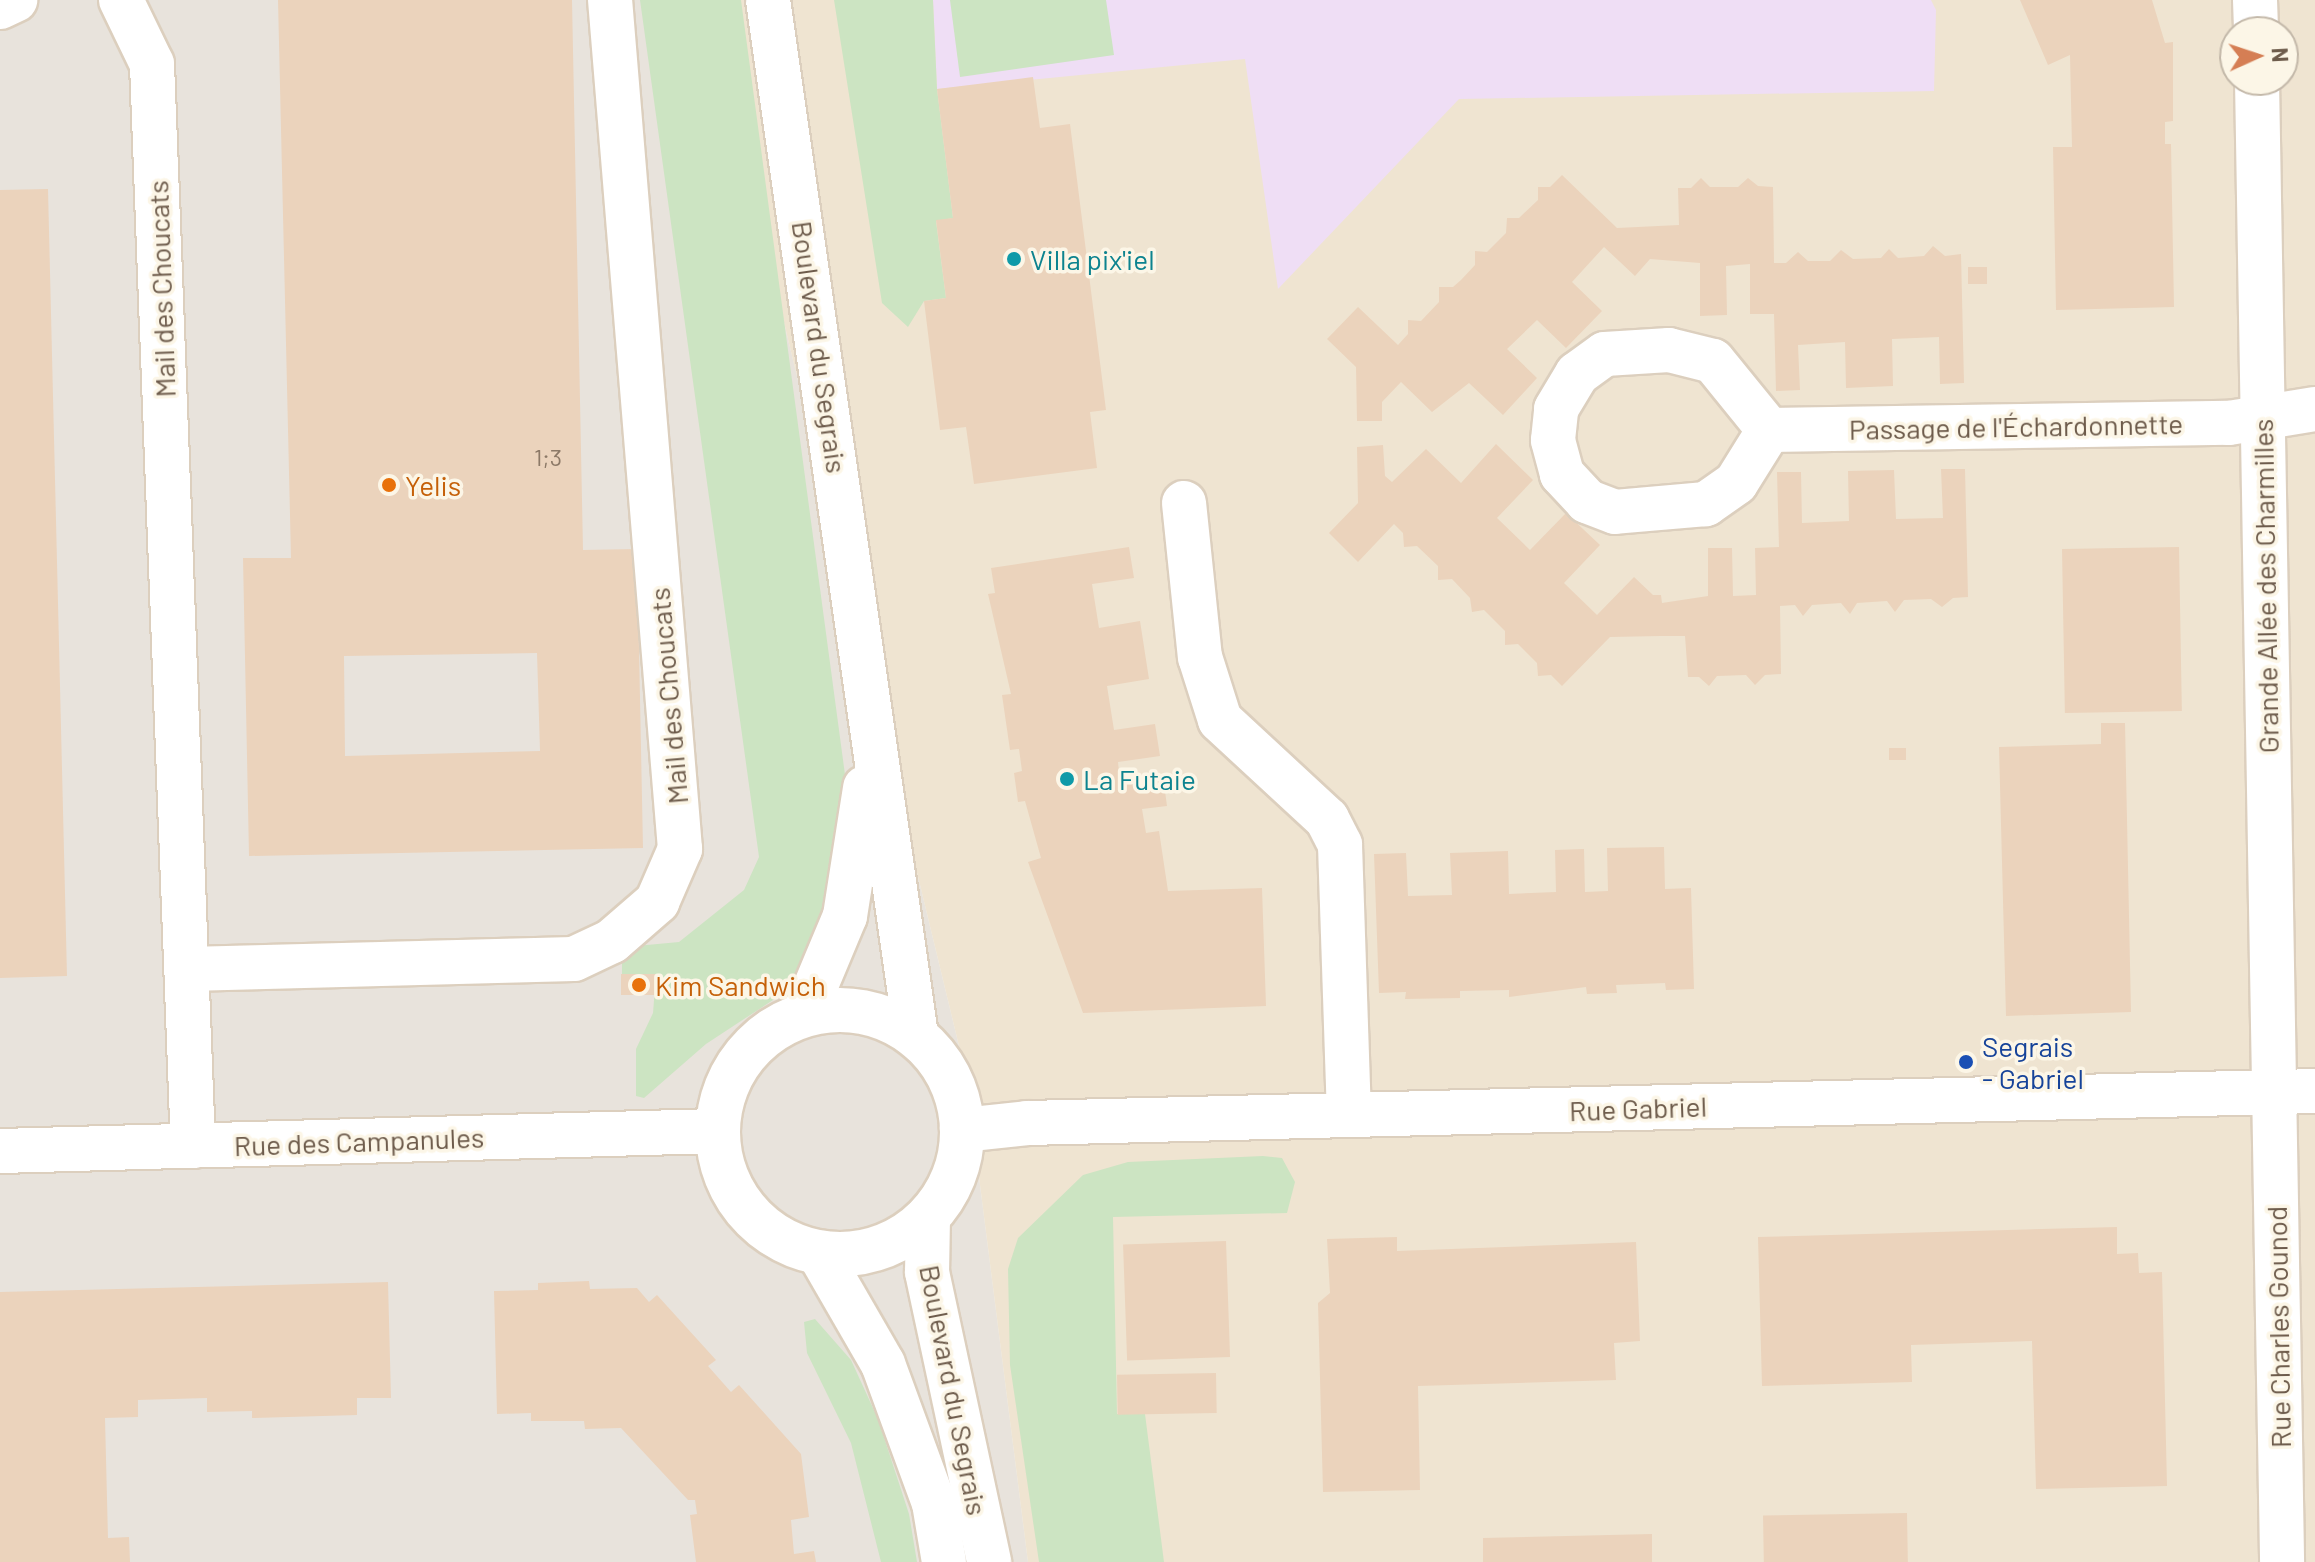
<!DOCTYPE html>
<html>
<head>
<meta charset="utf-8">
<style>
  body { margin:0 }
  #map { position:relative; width:2315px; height:1562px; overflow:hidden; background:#f9f2e1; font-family:Barlow,sans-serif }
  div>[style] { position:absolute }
  .residential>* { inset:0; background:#efe4d1 }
  .industrial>* { inset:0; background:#e8e3dc }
  .education>* { inset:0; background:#efdef5 }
  .green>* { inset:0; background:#cce4c2 }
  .building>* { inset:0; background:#ebd3bc; transform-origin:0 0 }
  .roads { filter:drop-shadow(2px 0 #dccfbe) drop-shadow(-2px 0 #dccfbe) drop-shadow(0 2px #dccfbe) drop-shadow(0 -2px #dccfbe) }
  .minor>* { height:44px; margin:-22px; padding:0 22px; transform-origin:22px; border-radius:22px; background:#fff }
  .minor>.ring { margin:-22px; padding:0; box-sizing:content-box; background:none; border:44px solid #fff; border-radius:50% }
  .dots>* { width:22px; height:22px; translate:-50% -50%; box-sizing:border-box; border:4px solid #fcf6e7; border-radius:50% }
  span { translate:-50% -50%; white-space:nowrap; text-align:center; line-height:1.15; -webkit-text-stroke:7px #fcf6e7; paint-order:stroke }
  .number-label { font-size:24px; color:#8c7967 }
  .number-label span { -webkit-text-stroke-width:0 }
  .culture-label { font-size:28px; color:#0d838f }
  .left { translate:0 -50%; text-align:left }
  .street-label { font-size:28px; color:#6d5b4b }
  .food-label { font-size:28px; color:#c56008 }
  .transit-label { font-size:28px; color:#164399 }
  .north { position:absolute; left:2219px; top:16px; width:80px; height:80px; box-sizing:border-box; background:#fcf6e7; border:2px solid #c3b8a9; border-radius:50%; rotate:87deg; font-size:22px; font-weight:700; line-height:32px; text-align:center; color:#6d5b4b }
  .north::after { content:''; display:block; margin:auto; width:28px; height:36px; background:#d57e54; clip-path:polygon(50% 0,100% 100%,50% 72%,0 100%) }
</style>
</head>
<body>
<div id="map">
  <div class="residential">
    <div style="clip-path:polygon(evenodd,706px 0,2315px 0,2315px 1562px,1028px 1562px,966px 1075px,706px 0,2235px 32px,2283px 32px,2283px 80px,2235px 80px,2235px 32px)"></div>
  </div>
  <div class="industrial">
    <div style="clip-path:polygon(0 0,706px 0,966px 1075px,1028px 1562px,0 1562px)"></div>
  </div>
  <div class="education">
    <div style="clip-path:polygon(933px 0,1931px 0,1936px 10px,1934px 91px,1459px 99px,1278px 289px,1245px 59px,937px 89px)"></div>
  </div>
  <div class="green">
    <div style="clip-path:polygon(640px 0,741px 0,848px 797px,843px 850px,807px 968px,776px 998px,706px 1044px,644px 1098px,636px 1096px,636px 1049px,653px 1013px,656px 974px,622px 975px,622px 962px,636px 946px,679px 942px,744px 890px,759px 857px)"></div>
    <div style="clip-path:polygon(834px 0,933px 0,937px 89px,953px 218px,936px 221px,946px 298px,924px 301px,908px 327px,882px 303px)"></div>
    <div style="clip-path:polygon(950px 0,1106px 0,1114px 55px,960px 77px)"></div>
    <div style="clip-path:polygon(1263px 1156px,1282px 1158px,1295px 1182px,1287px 1213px,1113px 1217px,1117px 1414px,1145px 1414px,1164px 1562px,1039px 1562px,1010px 1365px,1008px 1269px,1018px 1238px,1083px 1175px,1128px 1162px)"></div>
    <div style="clip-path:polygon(815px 1319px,851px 1360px,878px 1419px,909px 1514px,917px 1562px,881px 1562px,851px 1443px,807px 1353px,804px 1322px)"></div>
  </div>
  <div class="building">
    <div style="clip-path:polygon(evenodd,278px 0,572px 0,583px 550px,637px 549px,643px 848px,249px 856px,243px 558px,291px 558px,278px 0,537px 653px,540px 751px,345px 756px,344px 656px,537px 653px)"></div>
    <div style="clip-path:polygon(2020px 0,2152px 0,2165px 43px,2173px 42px,2173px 121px,2165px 122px,2165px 144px,2171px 144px,2174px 307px,2056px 310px,2053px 147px,2072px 147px,2070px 55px,2048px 65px)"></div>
    <div style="clip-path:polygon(1033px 77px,1040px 128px,1070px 124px,1106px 410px,1090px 412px,1097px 468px,974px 484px,966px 427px,940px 430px,924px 301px,946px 298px,936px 220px,953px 218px,937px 89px)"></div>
    <div style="clip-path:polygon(1562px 175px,1617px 228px,1679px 225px,1678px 188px,1691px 188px,1701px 178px,1710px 187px,1738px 187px,1748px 178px,1758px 186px,1773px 187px,1774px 263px,1786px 263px,1798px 252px,1808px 261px,1830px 261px,1841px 250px,1853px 259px,1881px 258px,1889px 249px,1898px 258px,1924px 256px,1933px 246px,1945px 256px,1961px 254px,1964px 383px,1940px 384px,1939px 337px,1892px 339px,1893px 386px,1846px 388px,1845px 342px,1798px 345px,1800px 390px,1776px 391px,1774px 314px,1750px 314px,1750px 264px,1726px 266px,1727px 315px,1700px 316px,1700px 263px,1650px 259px,1635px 276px,1604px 247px,1572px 282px,1602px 311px,1566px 348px,1537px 320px,1507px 349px,1537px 378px,1503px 415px,1469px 383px,1432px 412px,1401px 382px,1382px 402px,1382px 421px,1357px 421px,1356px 367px,1327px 339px,1358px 307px,1398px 345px,1408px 334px,1408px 320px,1421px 321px,1439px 302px,1439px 287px,1453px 287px,1461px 280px,1475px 265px,1475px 251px,1487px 252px,1506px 233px,1507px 218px,1519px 218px,1538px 200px,1538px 187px,1550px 187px)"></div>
    <div style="clip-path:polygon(48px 189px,67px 976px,0 978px,0 190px)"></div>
    <div style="left:1968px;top:267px;width:19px;height:17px"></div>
    <div style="clip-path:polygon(1496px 444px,1533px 480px,1497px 518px,1530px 550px,1566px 513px,1600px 545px,1564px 583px,1597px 615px,1634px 577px,1653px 595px,1661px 595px,1662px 603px,1708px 596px,1708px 548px,1732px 548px,1733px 596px,1756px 595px,1755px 548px,1779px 547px,1777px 472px,1801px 472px,1802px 523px,1849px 521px,1848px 471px,1894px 470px,1896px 519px,1943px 518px,1941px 469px,1965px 469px,1968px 597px,1953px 598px,1942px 607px,1931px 599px,1904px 600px,1895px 612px,1887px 601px,1857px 603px,1850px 614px,1841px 603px,1812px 605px,1803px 616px,1795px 605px,1780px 606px,1781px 674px,1765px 675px,1755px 685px,1746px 675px,1717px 676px,1709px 686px,1699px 677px,1688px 677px,1685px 636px,1661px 636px,1610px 637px,1562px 686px,1551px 675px,1538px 676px,1537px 663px,1518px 644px,1505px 645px,1505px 631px,1484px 610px,1472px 612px,1470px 598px,1452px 579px,1438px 580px,1438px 566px,1417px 546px,1404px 547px,1403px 533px,1394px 524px,1358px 562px,1329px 533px,1358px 503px,1357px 447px,1383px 445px,1385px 476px,1392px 482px,1426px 449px,1461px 483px)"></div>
    <div style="clip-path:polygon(1129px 547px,1134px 578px,1092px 584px,1099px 628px,1140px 621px,1149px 679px,1107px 686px,1114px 730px,1155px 724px,1160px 756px,1118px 762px,1120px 781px,1163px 776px,1167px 806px,1142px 809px,1146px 833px,1159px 831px,1168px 891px,1262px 888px,1266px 1006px,1083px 1013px,1028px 862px,1041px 858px,1025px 801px,1018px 802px,1014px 773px,1022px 771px,1019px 749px,1010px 750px,1002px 695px,1011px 694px,988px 594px,995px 593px,991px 568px)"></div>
    <div style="left:2179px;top:547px;width:164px;height:117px;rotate:89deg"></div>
    <div style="clip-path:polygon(2101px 723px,2125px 723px,2131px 1012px,2006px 1016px,1999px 747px,2101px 744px)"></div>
    <div style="left:1906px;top:748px;width:12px;height:17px;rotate:90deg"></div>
    <div style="clip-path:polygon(1664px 847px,1665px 889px,1691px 888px,1694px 989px,1666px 990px,1665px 983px,1616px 985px,1617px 993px,1587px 994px,1586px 987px,1509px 997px,1509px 990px,1460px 991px,1460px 998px,1405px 999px,1406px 992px,1379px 993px,1374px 854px,1406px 853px,1408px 896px,1452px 895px,1450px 853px,1508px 851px,1509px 894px,1556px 892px,1555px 850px,1584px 849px,1585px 892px,1608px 891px,1607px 848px)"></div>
    <div style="left:656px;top:974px;width:21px;height:35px;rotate:90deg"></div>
    <div style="clip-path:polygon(2117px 1227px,2117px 1254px,2138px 1253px,2139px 1273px,2162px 1272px,2167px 1486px,2036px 1489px,2032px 1341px,1911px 1345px,1912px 1382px,1762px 1386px,1758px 1237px)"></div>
    <div style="clip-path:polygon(1397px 1237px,1397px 1251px,1636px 1242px,1640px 1341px,1614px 1343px,1616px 1380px,1418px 1386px,1420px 1490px,1323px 1492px,1318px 1303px,1330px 1293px,1327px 1239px)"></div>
    <div style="left:1226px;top:1241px;width:116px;height:103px;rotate:88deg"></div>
    <div style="clip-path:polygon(589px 1281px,590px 1289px,637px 1288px,649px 1302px,657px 1295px,716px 1360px,708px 1366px,731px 1392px,739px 1385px,801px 1454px,809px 1517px,791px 1520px,794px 1554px,814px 1551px,816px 1562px,696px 1562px,690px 1515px,697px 1514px,695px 1500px,688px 1500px,621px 1428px,585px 1429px,584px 1421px,531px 1421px,531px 1413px,497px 1414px,494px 1291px,538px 1290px,538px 1283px)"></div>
    <div style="clip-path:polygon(388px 1282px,391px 1398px,357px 1398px,357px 1415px,252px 1418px,252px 1411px,207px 1412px,207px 1398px,138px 1400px,138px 1417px,105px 1418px,108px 1538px,129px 1537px,130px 1562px,0 1562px,0 1292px)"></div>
    <div style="left:1216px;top:1373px;width:40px;height:99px;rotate:89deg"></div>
    <div style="left:1907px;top:1513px;width:49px;height:144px;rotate:89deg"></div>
    <div style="clip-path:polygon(1652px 1534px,1652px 1562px,1483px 1562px,1483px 1538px)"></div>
  </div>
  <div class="roads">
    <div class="minor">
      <div style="left:121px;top:0;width:71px;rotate:64.2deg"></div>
      <div style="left:152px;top:64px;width:1083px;rotate:87.83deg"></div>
      <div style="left:768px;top:0;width:1047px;rotate:81.87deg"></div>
      <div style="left:2255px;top:0;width:32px;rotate:88deg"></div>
      <div style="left:0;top:7px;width:17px;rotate:-25deg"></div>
      <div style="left:2257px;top:80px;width:1482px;rotate:89.03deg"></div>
      <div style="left:1669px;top:350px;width:45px;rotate:14deg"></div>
      <div style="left:1713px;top:361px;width:89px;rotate:50.9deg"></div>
      <div style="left:1769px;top:430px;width:62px;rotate:121.9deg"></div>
      <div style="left:1736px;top:483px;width:37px;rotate:145deg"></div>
      <div style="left:1706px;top:504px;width:91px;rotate:175deg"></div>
      <div style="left:1615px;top:512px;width:30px;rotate:-159deg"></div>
      <div style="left:1587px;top:501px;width:37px;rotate:-133deg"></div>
      <div style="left:1562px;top:474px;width:35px;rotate:-105deg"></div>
      <div style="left:1553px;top:440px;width:31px;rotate:-84deg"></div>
      <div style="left:1556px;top:409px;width:41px;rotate:-59deg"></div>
      <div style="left:1577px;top:374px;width:34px;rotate:-36deg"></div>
      <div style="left:1605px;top:354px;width:64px;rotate:-3.6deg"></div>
      <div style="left:1769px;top:430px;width:460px;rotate:-0.9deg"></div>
      <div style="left:2229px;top:423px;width:87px;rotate:-9.2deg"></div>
      <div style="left:1184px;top:503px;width:155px;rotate:84.1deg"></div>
      <div style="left:1200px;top:657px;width:66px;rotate:72.4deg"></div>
      <div style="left:1220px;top:720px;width:146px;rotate:42.8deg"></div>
      <div style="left:1327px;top:819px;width:29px;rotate:63deg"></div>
      <div style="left:1340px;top:845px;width:269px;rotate:88.1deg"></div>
      <div style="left:188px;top:969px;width:386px;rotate:-1.5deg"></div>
      <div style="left:574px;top:959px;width:42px;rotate:-25.3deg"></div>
      <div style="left:612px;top:941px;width:60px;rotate:-40.9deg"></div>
      <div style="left:657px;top:902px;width:58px;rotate:-66.5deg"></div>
      <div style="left:680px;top:849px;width:852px;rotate:-94.71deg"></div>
      <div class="ring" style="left:718px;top:1010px;width:200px;height:200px"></div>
      <div style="left:804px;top:1014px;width:106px;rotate:-67.3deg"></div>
      <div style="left:845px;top:916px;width:130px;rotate:-81.1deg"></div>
      <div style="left:962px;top:1130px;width:65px;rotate:-6.1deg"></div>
      <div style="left:1027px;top:1123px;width:1288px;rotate:-1.42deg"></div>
      <div style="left:0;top:1151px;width:717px;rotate:-1.6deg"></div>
      <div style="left:928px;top:1217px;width:55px;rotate:91deg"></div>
      <div style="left:927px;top:1272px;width:297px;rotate:77.9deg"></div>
      <div style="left:819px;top:1253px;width:128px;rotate:60deg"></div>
      <div style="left:883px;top:1364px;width:148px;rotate:69.9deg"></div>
      <div style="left:934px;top:1503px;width:60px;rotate:80.4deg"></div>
    </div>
  </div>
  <div class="dots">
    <div style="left:1014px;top:259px;background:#0f9aa8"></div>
    <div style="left:389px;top:485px;background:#e8710a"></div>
    <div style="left:1067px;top:779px;background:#0f9aa8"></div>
    <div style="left:639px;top:985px;background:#e8710a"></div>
    <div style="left:1966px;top:1062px;background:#1a4fb4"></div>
  </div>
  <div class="number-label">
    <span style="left:548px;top:457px">1;3</span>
  </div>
  <div class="culture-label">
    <span class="left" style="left:1030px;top:259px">Villa pix'iel</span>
    <span class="left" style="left:1083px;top:779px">La Futaie</span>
  </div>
  <div class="street-label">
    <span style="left:161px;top:289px;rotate:-92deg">Mail des Choucats</span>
    <span style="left:820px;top:347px;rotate:82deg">Boulevard du Segrais</span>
    <span style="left:2016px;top:426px;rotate:-1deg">Passage de l'Échardonnette</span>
    <span style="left:2265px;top:586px;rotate:-91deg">Grande Allée des Charmilles</span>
    <span style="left:668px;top:696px;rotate:-95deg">Mail des Choucats</span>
    <span style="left:1638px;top:1108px;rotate:-2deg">Rue Gabriel</span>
    <span style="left:359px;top:1141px;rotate:-2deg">Rue des Campanules</span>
    <span style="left:2278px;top:1327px;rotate:-91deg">Rue Charles Gounod</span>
    <span style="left:954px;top:1390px;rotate:79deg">Boulevard du Segrais</span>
  </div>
  <div class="food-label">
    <span class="left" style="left:405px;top:485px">Yelis</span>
    <span class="left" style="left:655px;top:985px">Kim Sandwich</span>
  </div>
  <div class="transit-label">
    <span class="left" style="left:1982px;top:1062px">Segrais<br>- Gabriel</span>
  </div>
  <div class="north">N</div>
</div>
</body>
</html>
